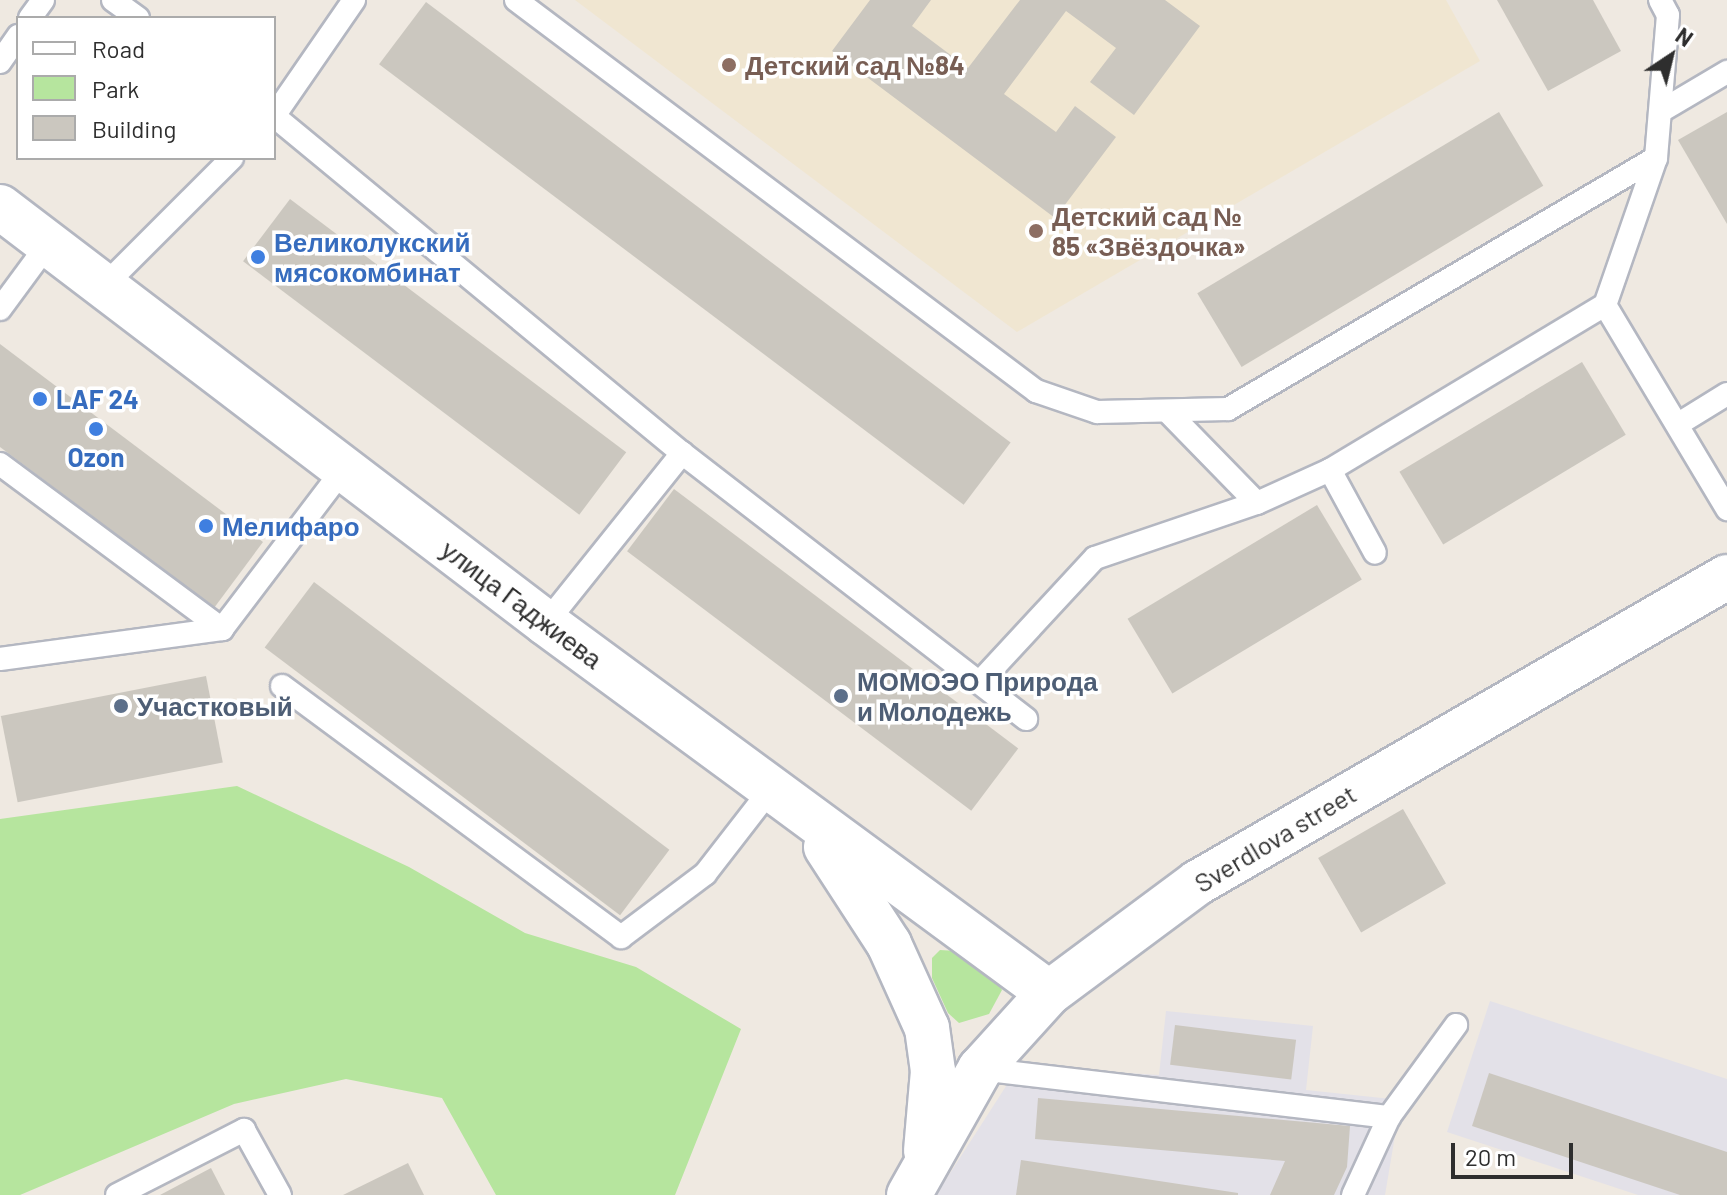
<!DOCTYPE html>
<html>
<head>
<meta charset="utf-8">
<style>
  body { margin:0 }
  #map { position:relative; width:1727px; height:1195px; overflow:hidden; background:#efe9e1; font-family:Barlow,sans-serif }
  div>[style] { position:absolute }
  .industrial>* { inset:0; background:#e3e1e8 }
  .education>* { inset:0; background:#f0e6d1 }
  .green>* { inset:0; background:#b6e59e }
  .building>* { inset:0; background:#cbc7bf; transform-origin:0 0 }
  .roads { filter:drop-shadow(2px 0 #b4b7c1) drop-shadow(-2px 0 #b4b7c1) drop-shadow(0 2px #b4b7c1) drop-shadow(0 -2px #b4b7c1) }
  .lane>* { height:22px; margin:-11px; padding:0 11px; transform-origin:11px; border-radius:11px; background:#fff }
  .secondary>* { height:44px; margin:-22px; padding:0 22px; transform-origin:22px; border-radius:22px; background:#fff }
  .dots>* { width:22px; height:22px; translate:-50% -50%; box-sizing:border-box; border:4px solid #fff; border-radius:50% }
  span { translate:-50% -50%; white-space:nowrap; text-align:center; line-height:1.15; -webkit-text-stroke:7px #fff; paint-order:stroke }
  .education-label { font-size:26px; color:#785e54; font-weight:700 }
  .left { translate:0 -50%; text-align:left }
  .shop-label { font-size:26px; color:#366cbe; font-weight:700 }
  .street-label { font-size:26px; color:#2e2e2e }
  .service-label { font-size:26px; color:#4e5e75; font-weight:700 }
  .legend { position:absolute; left:16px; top:16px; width:260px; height:144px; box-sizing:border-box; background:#fff; border:2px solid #ababab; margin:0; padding:10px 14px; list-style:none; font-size:24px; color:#2e2e2e }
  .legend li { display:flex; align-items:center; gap:16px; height:40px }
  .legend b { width:40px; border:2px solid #ababab }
  .north { position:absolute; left:1631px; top:16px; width:80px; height:80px; -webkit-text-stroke:6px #fff; paint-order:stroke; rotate:35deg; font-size:22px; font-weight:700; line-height:32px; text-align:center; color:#2e2e2e }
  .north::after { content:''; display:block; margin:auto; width:28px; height:36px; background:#2e2e2e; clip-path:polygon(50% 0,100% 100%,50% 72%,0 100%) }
  .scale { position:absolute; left:1451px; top:1143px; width:122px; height:36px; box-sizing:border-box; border:4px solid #2e2e2e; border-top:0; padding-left:10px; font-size:24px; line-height:28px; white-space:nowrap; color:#2e2e2e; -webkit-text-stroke:6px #fff; paint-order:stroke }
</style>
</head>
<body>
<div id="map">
  <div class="industrial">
    <div style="clip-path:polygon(1490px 1001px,1727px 1079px,1727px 1195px,1638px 1195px,1447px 1132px)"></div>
    <div style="clip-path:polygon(1166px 1011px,1313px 1026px,1306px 1090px,1401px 1100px,1385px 1195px,936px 1195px,1019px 1066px,1159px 1075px)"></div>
  </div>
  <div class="education">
    <div style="clip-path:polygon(575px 0,1446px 0,1480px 61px,1017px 332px)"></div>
  </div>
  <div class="green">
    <div style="clip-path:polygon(237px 786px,409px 867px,525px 933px,636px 967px,741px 1029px,675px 1195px,496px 1195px,442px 1098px,346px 1079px,234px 1104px,20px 1195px,0 1195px,0 819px)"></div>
    <div style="clip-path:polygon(940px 950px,956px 951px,995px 979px,1002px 990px,989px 1014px,959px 1023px,948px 1013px,932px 978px,932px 958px)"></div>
  </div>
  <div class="building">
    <div style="clip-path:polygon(870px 0,931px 0,912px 26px,968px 68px,1020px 0,1165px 0,1200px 26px,1134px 115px,1090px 82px,1116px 48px,1066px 11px,1004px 94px,1056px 132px,1075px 106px,1116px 137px,1055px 218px,832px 51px)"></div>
    <div style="clip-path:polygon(1497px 0,1593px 0,1621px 51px,1548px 91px)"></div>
    <div style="left:426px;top:2px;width:732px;height:78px;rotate:37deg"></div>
    <div style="left:1499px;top:112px;width:86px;height:352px;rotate:59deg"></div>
    <div style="clip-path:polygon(1727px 112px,1727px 224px,1678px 140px)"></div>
    <div style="left:290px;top:199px;width:421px;height:78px;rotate:37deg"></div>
    <div style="clip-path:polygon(0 344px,263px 542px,214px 608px,0 447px)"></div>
    <div style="left:1582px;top:362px;width:85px;height:213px;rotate:59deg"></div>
    <div style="left:674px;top:489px;width:431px;height:78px;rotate:37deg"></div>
    <div style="left:1317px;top:505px;width:87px;height:221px;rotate:59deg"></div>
    <div style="left:314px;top:582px;width:445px;height:82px;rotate:37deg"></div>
    <div style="left:206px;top:676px;width:88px;height:209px;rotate:79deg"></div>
    <div style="left:1403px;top:809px;width:86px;height:98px;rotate:60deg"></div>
    <div style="left:1175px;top:1025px;width:122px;height:40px;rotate:7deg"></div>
    <div style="clip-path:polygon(1489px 1073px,1727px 1152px,1727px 1195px,1680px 1195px,1472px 1126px)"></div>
    <div style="clip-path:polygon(1038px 1098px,1350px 1126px,1347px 1167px,1334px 1195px,1270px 1195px,1285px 1161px,1035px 1139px)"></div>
    <div style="clip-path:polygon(1021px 1160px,1238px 1193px,1238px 1195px,1016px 1195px)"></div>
    <div style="clip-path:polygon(408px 1163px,424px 1195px,343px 1195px)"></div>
    <div style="clip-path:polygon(211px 1168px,225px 1195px,160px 1195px)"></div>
  </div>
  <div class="roads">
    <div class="lane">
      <div style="left:113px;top:0;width:31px;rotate:36deg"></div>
      <div style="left:516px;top:0;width:651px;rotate:36.94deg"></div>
      <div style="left:1036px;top:391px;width:65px;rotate:19deg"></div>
      <div style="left:1097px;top:412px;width:131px;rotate:-1.3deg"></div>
      <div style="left:1228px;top:409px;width:496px;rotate:-30.4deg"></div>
      <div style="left:1660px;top:0;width:17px;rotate:62deg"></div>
      <div style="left:1668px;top:15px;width:144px;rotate:94.8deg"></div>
      <div style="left:1656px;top:158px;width:156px;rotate:109.1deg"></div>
      <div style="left:1605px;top:305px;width:238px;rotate:59.1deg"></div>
      <div style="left:30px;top:18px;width:22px;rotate:-54deg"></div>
      <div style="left:0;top:62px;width:32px;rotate:-55deg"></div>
      <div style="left:1661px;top:111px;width:77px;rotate:-30.6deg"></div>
      <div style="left:274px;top:116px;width:529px;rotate:39.56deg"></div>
      <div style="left:682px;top:453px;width:435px;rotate:37.7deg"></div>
      <div style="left:274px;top:116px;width:141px;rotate:-55.4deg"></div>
      <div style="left:104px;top:286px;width:181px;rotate:-45deg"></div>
      <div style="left:0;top:309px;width:81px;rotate:-53.6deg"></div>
      <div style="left:1170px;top:414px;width:124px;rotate:45.7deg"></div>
      <div style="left:1680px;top:423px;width:55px;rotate:-31.7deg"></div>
      <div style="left:0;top:464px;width:277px;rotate:36.6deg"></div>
      <div style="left:1330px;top:470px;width:94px;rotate:61.5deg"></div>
      <div style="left:546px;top:623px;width:218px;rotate:-51.3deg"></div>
      <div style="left:0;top:659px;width:224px;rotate:-7.7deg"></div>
      <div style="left:222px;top:629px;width:202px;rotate:-52.8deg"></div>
      <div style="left:980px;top:682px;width:169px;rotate:-47.2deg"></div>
      <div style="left:1095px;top:558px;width:171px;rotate:-18.8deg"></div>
      <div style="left:1257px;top:503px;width:80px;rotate:-24.3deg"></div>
      <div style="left:1330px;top:470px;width:321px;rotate:-31deg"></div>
      <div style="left:282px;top:686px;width:422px;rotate:36.5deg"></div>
      <div style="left:621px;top:937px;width:105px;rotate:-36.9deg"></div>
      <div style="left:705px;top:874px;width:108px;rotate:-52.2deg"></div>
      <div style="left:980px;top:1069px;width:412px;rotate:6.7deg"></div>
      <div style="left:117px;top:1195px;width:143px;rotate:-27.1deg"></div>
      <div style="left:244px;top:1130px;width:74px;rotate:61deg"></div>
      <div style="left:1353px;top:1195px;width:86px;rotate:-65.2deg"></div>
      <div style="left:1389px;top:1117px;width:114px;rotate:-53.9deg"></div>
    </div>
    <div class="secondary">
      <div style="left:0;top:207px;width:686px;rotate:37.3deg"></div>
      <div style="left:546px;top:623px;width:624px;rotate:36.34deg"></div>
      <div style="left:826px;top:847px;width:116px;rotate:57deg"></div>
      <div style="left:889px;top:944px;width:92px;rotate:65.7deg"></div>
      <div style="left:927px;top:1028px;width:43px;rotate:82.1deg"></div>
      <div style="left:933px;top:1071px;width:80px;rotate:95deg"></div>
      <div style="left:909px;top:1195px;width:145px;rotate:-60.6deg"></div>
      <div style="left:980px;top:1069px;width:103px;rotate:-47.8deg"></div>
      <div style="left:1049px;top:993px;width:184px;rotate:-36.6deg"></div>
      <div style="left:1197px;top:883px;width:612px;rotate:-30deg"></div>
    </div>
  </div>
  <div class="dots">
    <div style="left:729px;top:65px;background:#8d6e63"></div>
    <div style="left:1036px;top:231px;background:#8d6e63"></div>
    <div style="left:258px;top:257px;background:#3f7fe0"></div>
    <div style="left:40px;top:399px;background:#3f7fe0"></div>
    <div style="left:96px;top:429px;background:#3f7fe0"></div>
    <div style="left:206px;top:526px;background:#3f7fe0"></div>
    <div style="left:841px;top:696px;background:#5c6f8a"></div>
    <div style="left:121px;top:706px;background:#5c6f8a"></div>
  </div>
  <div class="education-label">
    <span class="left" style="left:745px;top:65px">Детский сад №84</span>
    <span class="left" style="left:1052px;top:231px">Детский сад №<br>85 «Звёздочка»</span>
  </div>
  <div class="shop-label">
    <span class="left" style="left:274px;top:257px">Великолукский<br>мясокомбинат</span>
    <span class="left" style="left:56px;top:399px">LAF 24</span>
    <span style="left:96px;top:457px">Ozon</span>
    <span class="left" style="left:222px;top:526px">Мелифаро</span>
  </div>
  <div class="street-label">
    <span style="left:522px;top:604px;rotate:37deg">улица Гаджиева</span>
    <span style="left:1275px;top:838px;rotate:-31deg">Sverdlova street</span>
  </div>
  <div class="service-label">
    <span class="left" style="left:857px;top:696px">МОМОЭО Природа<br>и Молодежь</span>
    <span class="left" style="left:137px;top:706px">Участковый</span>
  </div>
  <ul class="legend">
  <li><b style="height:10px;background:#fff"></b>Road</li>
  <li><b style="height:22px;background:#b6e59e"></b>Park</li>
  <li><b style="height:22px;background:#cbc7bf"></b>Building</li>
  </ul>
  <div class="north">N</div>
  <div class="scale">20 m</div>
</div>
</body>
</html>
